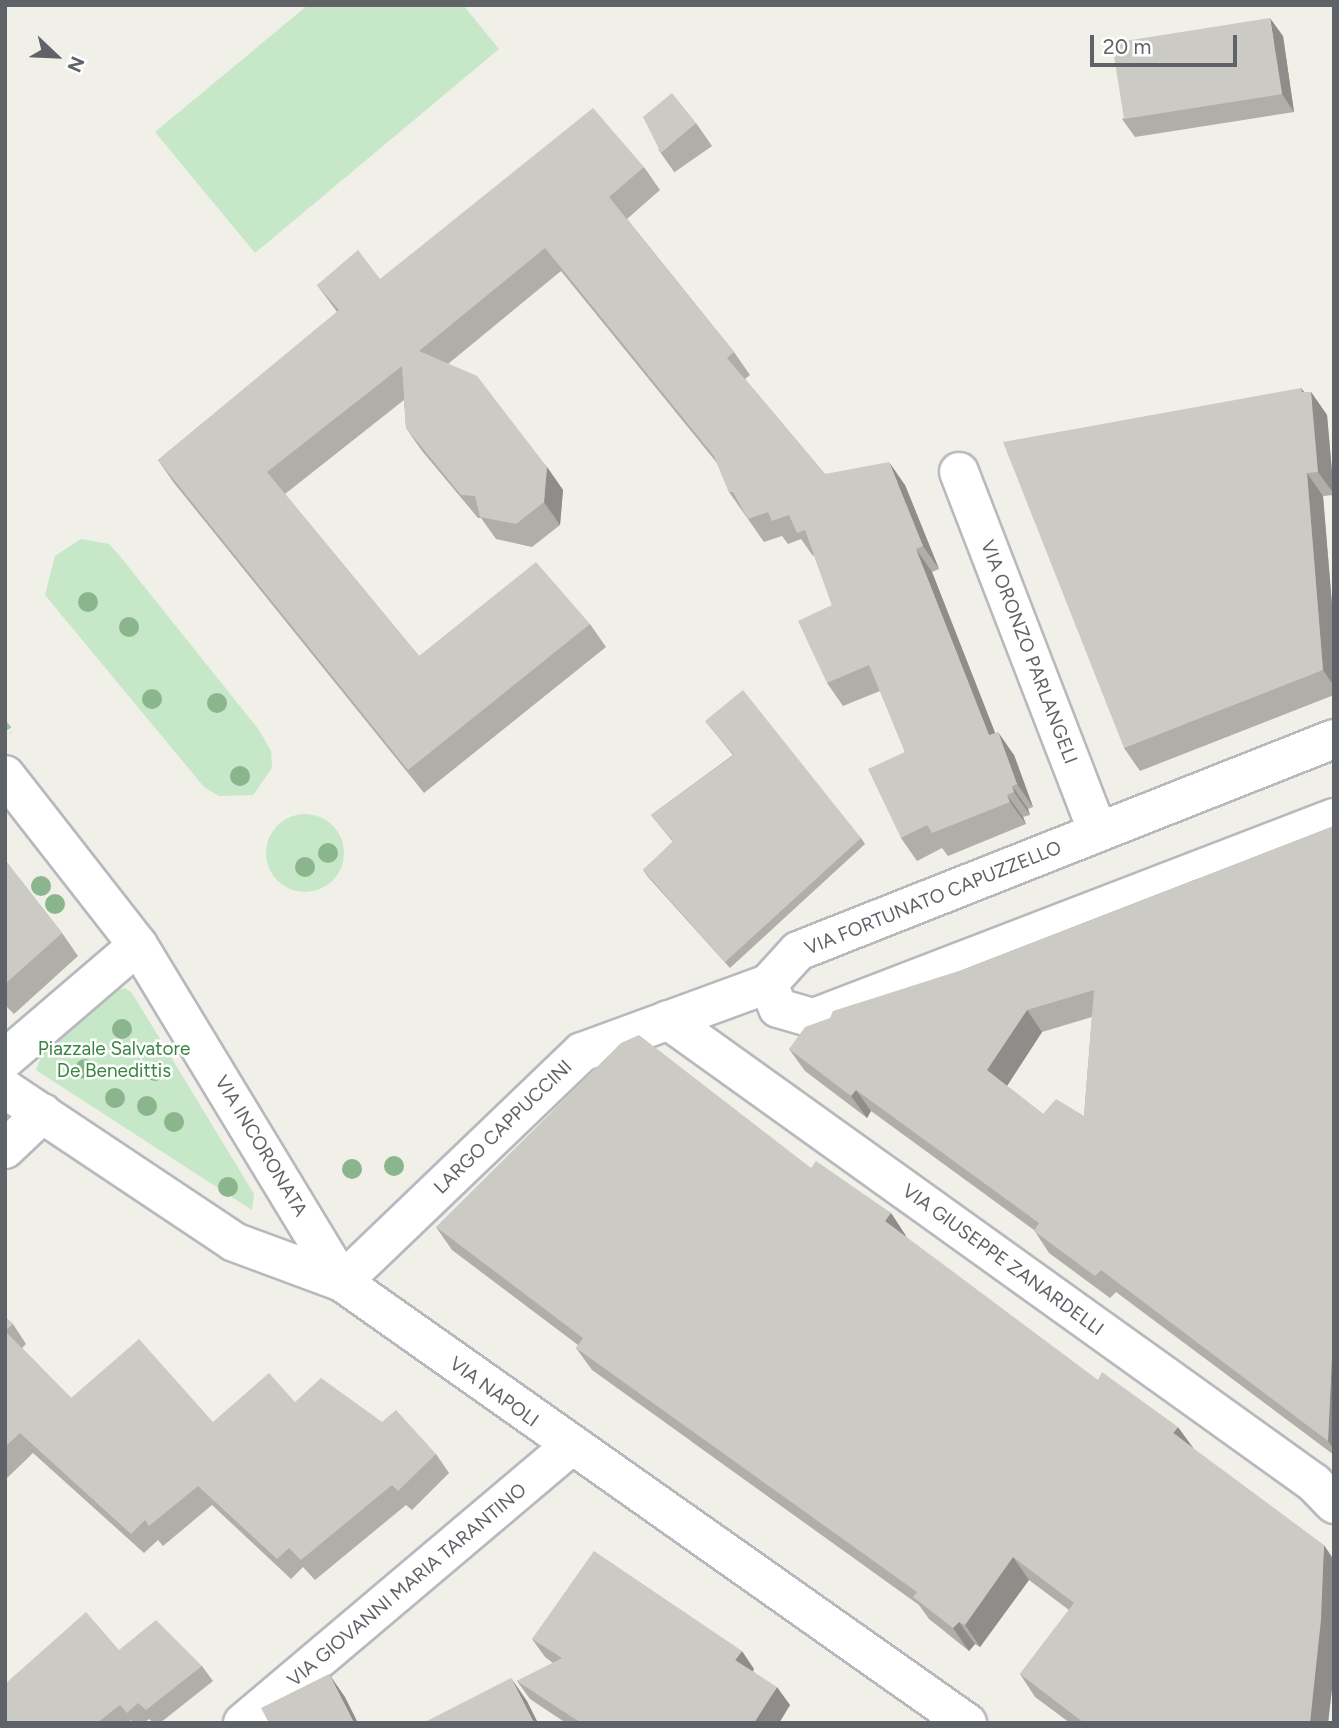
<!DOCTYPE html>
<html>
<head>
<meta charset="utf-8">
<style>
  body { margin:0 }
  #map { position:relative; width:1339px; height:1728px; overflow:hidden; background:#f0efe8; font-family:Figtree,sans-serif }
  div>[style] { position:absolute }
  .green>* { inset:0; background:#c6e7c8 }
  .round { border-radius:50% }
  .path>* { height:4.5px; margin-top:-2.25px; transform-origin:0; background:repeating-linear-gradient(90deg,#9fc7ae 0 7px,transparent 0 10.5px) }
  .roads { filter:drop-shadow(2px 0 #b8b9be) drop-shadow(-2px 0 #b8b9be) drop-shadow(0 2px #b8b9be) drop-shadow(0 -2px #b8b9be) }
  .minor>* { height:38px; margin:-19px; padding:0 19px; transform-origin:19px; border-radius:19px; background:#fff }
  .tertiary>* { height:38px; margin:-19px; padding:0 19px; transform-origin:19px; border-radius:19px; background:#fff }
  .secondary>* { height:38px; margin:-19px; padding:0 19px; transform-origin:19px; border-radius:19px; background:#fff }
  .trees>* { width:20px; height:20px; margin:-10px; border-radius:50%; background:#8bb58c }
  .wall>* { inset:0; background:#afaea9; transform-origin:0 0 }
  .shaded-wall>* { inset:0; background:#8f8d89 }
  .building>* { inset:0; background:#cccac4; transform-origin:0 0 }
  span { translate:-50% -50%; white-space:nowrap; text-align:center; line-height:1.15; -webkit-text-stroke:5px #fff; paint-order:stroke }
  .street-label { font-size:19px; color:#5f6267 }
  .park-label { font-size:19px; color:#398541 }
  .frame { position:absolute; inset:0; border:7px solid #5f6267; pointer-events:none }
  .north { position:absolute; left:21px; top:21px; width:70px; height:70px; -webkit-text-stroke:5px #fff; paint-order:stroke; rotate:113deg; font-size:19px; font-weight:700; line-height:28px; text-align:center; color:#5f6267 }
  .north::after { content:''; display:block; margin:auto; width:24px; height:32px; background:#5f6267; clip-path:polygon(50% 0,100% 100%,50% 72%,0 100%) }
  .scale { position:absolute; left:1090px; top:35px; width:147px; height:32px; box-sizing:border-box; border:4px solid #5f6267; border-top:0; padding-left:9px; font-size:21px; line-height:24px; white-space:nowrap; color:#5f6267; -webkit-text-stroke:5px #fff; paint-order:stroke }
</style>
</head>
<body>
<div id="map">
  <div class="green">
    <div style="clip-path:polygon(308px 5px,463px 5px,499px 49px,255px 253px,155px 132px)"></div>
    <div style="clip-path:polygon(81px 539px,109px 544px,119px 555px,259px 730px,271px 751px,272px 768px,253px 795px,219px 796px,204px 787px,45px 595px,55px 556px)"></div>
    <div class="round" style="left:266px;top:814px;width:78px;height:78px"></div>
    <div style="clip-path:polygon(125px 988px,132px 993px,254px 1194px,252px 1210px,36px 1070px,41px 1057px,112px 992px)"></div>
  </div>
  <div class="path">
    <div style="left:5px;top:723px;width:11px;rotate:49deg"></div>
  </div>
  <div class="roads">
    <div class="minor">
      <div style="left:959px;top:472px;width:386px;rotate:68.9deg"></div>
      <div style="left:1334px;top:739px;width:576px;rotate:158.42deg"></div>
      <div style="left:798px;top:951px;width:45px;rotate:132.3deg"></div>
      <div style="left:768px;top:984px;width:26px;rotate:67deg"></div>
      <div style="left:778px;top:1008px;width:37px;rotate:16deg"></div>
      <div style="left:814px;top:1018px;width:557px;rotate:-21.04deg"></div>
      <div style="left:5px;top:775px;width:216px;rotate:52deg"></div>
      <div style="left:668px;top:1020px;width:795px;rotate:35.63deg"></div>
      <div style="left:1314px;top:1483px;width:29px;rotate:46deg"></div>
      <div style="left:342px;top:1282px;width:332px;rotate:-43.8deg"></div>
      <div style="left:582px;top:1052px;width:198px;rotate:-20.1deg"></div>
      <div style="left:243px;top:1723px;width:428px;rotate:-40.2deg"></div>
    </div>
    <div class="tertiary">
      <div style="left:5px;top:1059px;width:175px;rotate:-40.6deg"></div>
      <div style="left:138px;top:945px;width:394px;rotate:58.8deg"></div>
      <div style="left:5px;top:1149px;width:52px;rotate:-43.5deg"></div>
    </div>
    <div class="secondary">
      <div style="left:5px;top:1089px;width:275px;rotate:33.7deg"></div>
      <div style="left:234px;top:1242px;width:115px;rotate:20.3deg"></div>
      <div style="left:342px;top:1282px;width:765px;rotate:35.21deg"></div>
    </div>
  </div>
  <div class="trees">
    <div style="left:88px;top:602px"></div>
    <div style="left:129px;top:627px"></div>
    <div style="left:152px;top:699px"></div>
    <div style="left:217px;top:703px"></div>
    <div style="left:240px;top:776px"></div>
    <div style="left:328px;top:853px"></div>
    <div style="left:305px;top:867px"></div>
    <div style="left:41px;top:886px"></div>
    <div style="left:55px;top:904px"></div>
    <div style="left:122px;top:1029px"></div>
    <div style="left:85px;top:1069px"></div>
    <div style="left:155px;top:1071px"></div>
    <div style="left:115px;top:1098px"></div>
    <div style="left:147px;top:1106px"></div>
    <div style="left:174px;top:1122px"></div>
    <div style="left:394px;top:1166px"></div>
    <div style="left:352px;top:1169px"></div>
    <div style="left:228px;top:1187px"></div>
  </div>
  <div class="wall">
    <div style="clip-path:polygon(1283px 36px,1294px 112px,1135px 137px,1122px 119px)"></div>
    <div style="left:696px;top:123px;width:28px;height:46px;rotate:55deg"></div>
    <div style="clip-path:polygon(644px 167px,660px 190px,627px 219px,734px 352px,750px 375px,745px 379px,825px 474px,905px 485px,939px 569px,932px 572px,995px 733px,1014px 755px,1033px 807px,1028px 809px,1030px 815px,1023px 817px,1026px 824px,948px 856px,942px 848px,917px 861px,901px 838px,905px 752px,880px 691px,843px 706px,827px 683px,832px 605px,814px 555px,813px 556px,801px 539px,788px 544px,782px 536px,764px 542px,729px 492px,717px 463px,561px 271px,448px 364px,547px 467px,563px 490px,560px 525px,532px 547px,496px 539px,481px 518px,478px 518px,422px 451px,406px 428px,404px 400px,285px 494px,419px 656px,590px 624px,606px 647px,424px 793px,174px 483px,158px 460px,337px 312px,317px 285px,380px 279px)"></div>
    <div style="clip-path:polygon(1301px 388px,1304px 392px,1311px 392px,1327px 415px,1334px 495px,1323px 496px,1334px 629px,1334px 695px,1140px 771px,1124px 748px)"></div>
    <div style="clip-path:polygon(705px 721px,861px 838px,865px 844px,730px 968px,648px 877px,643px 870px,673px 842px,651px 815px,733px 755px)"></div>
    <div style="clip-path:polygon(evenodd,1334px 826px,1334px 1455px,1116px 1292px,1110px 1298px,1049px 1253px,1034px 1230px,871px 1111px,867px 1118px,805px 1071px,789px 1049px,962px 970px,1334px 826px,1092px 1017px,1084px 1116px,1043px 1114px,1007px 1086px,1042px 1032px,1092px 1017px)"></div>
    <div style="clip-path:polygon(5px 860px,62px 933px,78px 956px,14px 1014px,5px 1005px)"></div>
    <div style="clip-path:polygon(811px 1168px,891px 1213px,906px 1236px,906px 1237px,1334px 1671px,1328px 1723px,1070px 1723px,1035px 1697px,1020px 1674px,1069px 1610px,1029px 1580px,980px 1647px,975px 1644px,969px 1651px,929px 1619px,919px 1605px,592px 1370px,576px 1348px,578px 1345px,452px 1250px,436px 1227px)"></div>
    <div style="clip-path:polygon(5px 1317px,13px 1324px,26px 1344px,22px 1348px,71px 1398px,213px 1422px,295px 1402px,382px 1422px,436px 1454px,449px 1473px,412px 1510px,406px 1505px,315px 1580px,303px 1567px,291px 1579px,212px 1505px,163px 1546px,158px 1540px,144px 1553px,33px 1453px,5px 1480px)"></div>
    <div style="clip-path:polygon(532px 1639px,754px 1669px,753px 1671px,790px 1705px,779px 1723px,566px 1723px,530px 1699px,517px 1681px,553px 1663px,545px 1657px)"></div>
    <div style="clip-path:polygon(119px 1650px,202px 1666px,213px 1681px,160px 1723px,154px 1723px,149px 1719px,144px 1723px,133px 1723px,131px 1720px,128px 1723px,5px 1723px)"></div>
  </div>
  <div class="shaded-wall">
    <div style="clip-path:polygon(1270px 18px,1283px 36px,1294px 112px,1282px 94px)"></div>
    <div style="clip-path:polygon(1301px 388px,1312px 403px,1311px 392px,1327px 415px,1334px 494px,1318px 472px)"></div>
    <div style="clip-path:polygon(889px 462px,905px 485px,939px 569px,923px 546px)"></div>
    <div style="clip-path:polygon(547px 467px,563px 490px,560px 525px,544px 502px)"></div>
    <div style="clip-path:polygon(1307px 473px,1323px 496px,1334px 629px,1334px 686px,1323px 670px)"></div>
    <div style="clip-path:polygon(916px 549px,932px 572px,1005px 758px,989px 735px)"></div>
    <div style="clip-path:polygon(998px 732px,1014px 755px,1033px 807px,1017px 784px)"></div>
    <div style="clip-path:polygon(1012px 786px,1028px 809px,1030px 815px,1014px 792px)"></div>
    <div style="clip-path:polygon(1007px 795px,1023px 817px,1026px 824px,1010px 802px)"></div>
    <div style="clip-path:polygon(1027px 1010px,1042px 1032px,1003px 1092px,987px 1070px)"></div>
    <div style="clip-path:polygon(856px 1090px,871px 1111px,867px 1118px,851px 1096px)"></div>
    <div style="clip-path:polygon(891px 1213px,906px 1236px,901px 1244px,885px 1221px)"></div>
    <div style="clip-path:polygon(1334px 1314px,1334px 1449px,1328px 1441px)"></div>
    <div style="clip-path:polygon(1178px 1427px,1194px 1449px,1173px 1433px)"></div>
    <div style="clip-path:polygon(1324px 1545px,1334px 1560px,1334px 1671px,1328px 1723px,1310px 1723px)"></div>
    <div style="clip-path:polygon(1013px 1557px,1029px 1580px,980px 1647px,965px 1625px)"></div>
    <div style="clip-path:polygon(959px 1622px,975px 1644px,969px 1651px,953px 1628px)"></div>
    <div style="clip-path:polygon(742px 1651px,754px 1669px,748px 1678px,735px 1660px)"></div>
    <div style="clip-path:polygon(329px 1674px,345px 1697px,358px 1723px,354px 1723px)"></div>
    <div style="clip-path:polygon(511px 1678px,527px 1701px,538px 1723px,534px 1723px)"></div>
    <div style="clip-path:polygon(777px 1687px,790px 1705px,779px 1723px,754px 1723px)"></div>
  </div>
  <div class="building">
    <div style="left:1270px;top:18px;width:77px;height:160px;rotate:81deg"></div>
    <div style="clip-path:polygon(672px 93px,696px 123px,661px 153px,643px 117px)"></div>
    <div style="clip-path:polygon(593px 108px,644px 167px,609px 197px,734px 352px,727px 358px,825px 474px,889px 462px,923px 546px,916px 549px,989px 735px,998px 732px,1017px 784px,1012px 786px,1014px 792px,1007px 795px,1010px 802px,932px 833px,927px 825px,901px 838px,868px 769px,905px 752px,869px 665px,827px 683px,798px 621px,832px 605px,805px 530px,797px 533px,789px 515px,772px 521px,768px 512px,748px 519px,733px 492px,729px 492px,714px 456px,545px 248px,419px 351px,477px 376px,547px 467px,544px 502px,516px 524px,480px 517px,475px 496px,461px 495px,406px 428px,402px 366px,267px 472px,419px 656px,536px 562px,590px 624px,408px 770px,158px 460px,339px 310px,317px 285px,358px 250px,380px 279px)"></div>
    <div style="clip-path:polygon(1301px 388px,1302px 392px,1311px 392px,1318px 472px,1307px 473px,1323px 670px,1124px 748px,1003px 442px)"></div>
    <div style="clip-path:polygon(743px 690px,861px 838px,725px 962px,643px 870px,673px 841px,651px 815px,734px 755px,705px 721px)"></div>
    <div style="clip-path:polygon(evenodd,1334px 826px,1334px 1314px,1328px 1441px,1101px 1270px,1095px 1276px,1034px 1231px,1039px 1223px,856px 1090px,851px 1096px,789px 1049px,805px 1027px,830px 1018px,833px 1011px,962px 970px,1334px 826px,1094px 990px,1084px 1116px,1056px 1099px,1043px 1114px,987px 1070px,1027px 1010px,1094px 990px)"></div>
    <div style="clip-path:polygon(5px 860px,62px 933px,5px 984px)"></div>
    <div style="clip-path:polygon(639px 1035px,811px 1168px,816px 1161px,891px 1213px,885px 1221px,1098px 1380px,1102px 1372px,1178px 1427px,1173px 1433px,1324px 1545px,1321px 1620px,1310px 1723px,1084px 1723px,1020px 1674px,1074px 1603px,1013px 1557px,965px 1625px,959px 1622px,953px 1628px,913px 1597px,917px 1592px,576px 1348px,583px 1338px,436px 1227px,621px 1043px)"></div>
    <div style="clip-path:polygon(5px 1317px,13px 1324px,5px 1331px,71px 1398px,139px 1339px,213px 1422px,269px 1373px,295px 1402px,321px 1378px,382px 1422px,396px 1410px,436px 1454px,398px 1491px,392px 1485px,301px 1560px,289px 1548px,277px 1559px,198px 1486px,149px 1526px,145px 1520px,131px 1534px,20px 1433px,5px 1447px)"></div>
    <div style="clip-path:polygon(594px 1551px,742px 1651px,735px 1660px,777px 1687px,754px 1723px,581px 1723px,517px 1681px,562px 1658px,532px 1639px)"></div>
    <div style="clip-path:polygon(86px 1612px,119px 1650px,156px 1620px,202px 1666px,146px 1710px,138px 1703px,127px 1713px,120px 1705px,97px 1723px,5px 1723px,5px 1684px)"></div>
    <div style="clip-path:polygon(329px 1674px,354px 1723px,269px 1723px,261px 1708px)"></div>
    <div style="clip-path:polygon(511px 1678px,534px 1723px,423px 1723px)"></div>
  </div>
  <div class="street-label">
    <span style="left:1029px;top:652px;rotate:69deg">VIA ORONZO PARLANGELI</span>
    <span style="left:933px;top:898px;rotate:-22deg">VIA FORTUNATO CAPUZZELLO</span>
    <span style="left:503px;top:1127px;rotate:-44deg">LARGO CAPPUCCINI</span>
    <span style="left:261px;top:1146px;rotate:59deg">VIA INCORONATA</span>
    <span style="left:1003px;top:1260px;rotate:36deg">VIA GIUSEPPE ZANARDELLI</span>
    <span style="left:494px;top:1392px;rotate:36deg">VIA NAPOLI</span>
    <span style="left:407px;top:1585px;rotate:-40deg">VIA GIOVANNI MARIA TARANTINO</span>
  </div>
  <div class="park-label">
    <span style="left:114px;top:1060px">Piazzale Salvatore<br>De Benedittis</span>
  </div>
  <div class="frame"></div>
  <div class="north">N</div>
  <div class="scale">20 m</div>
</div>
</body>
</html>
